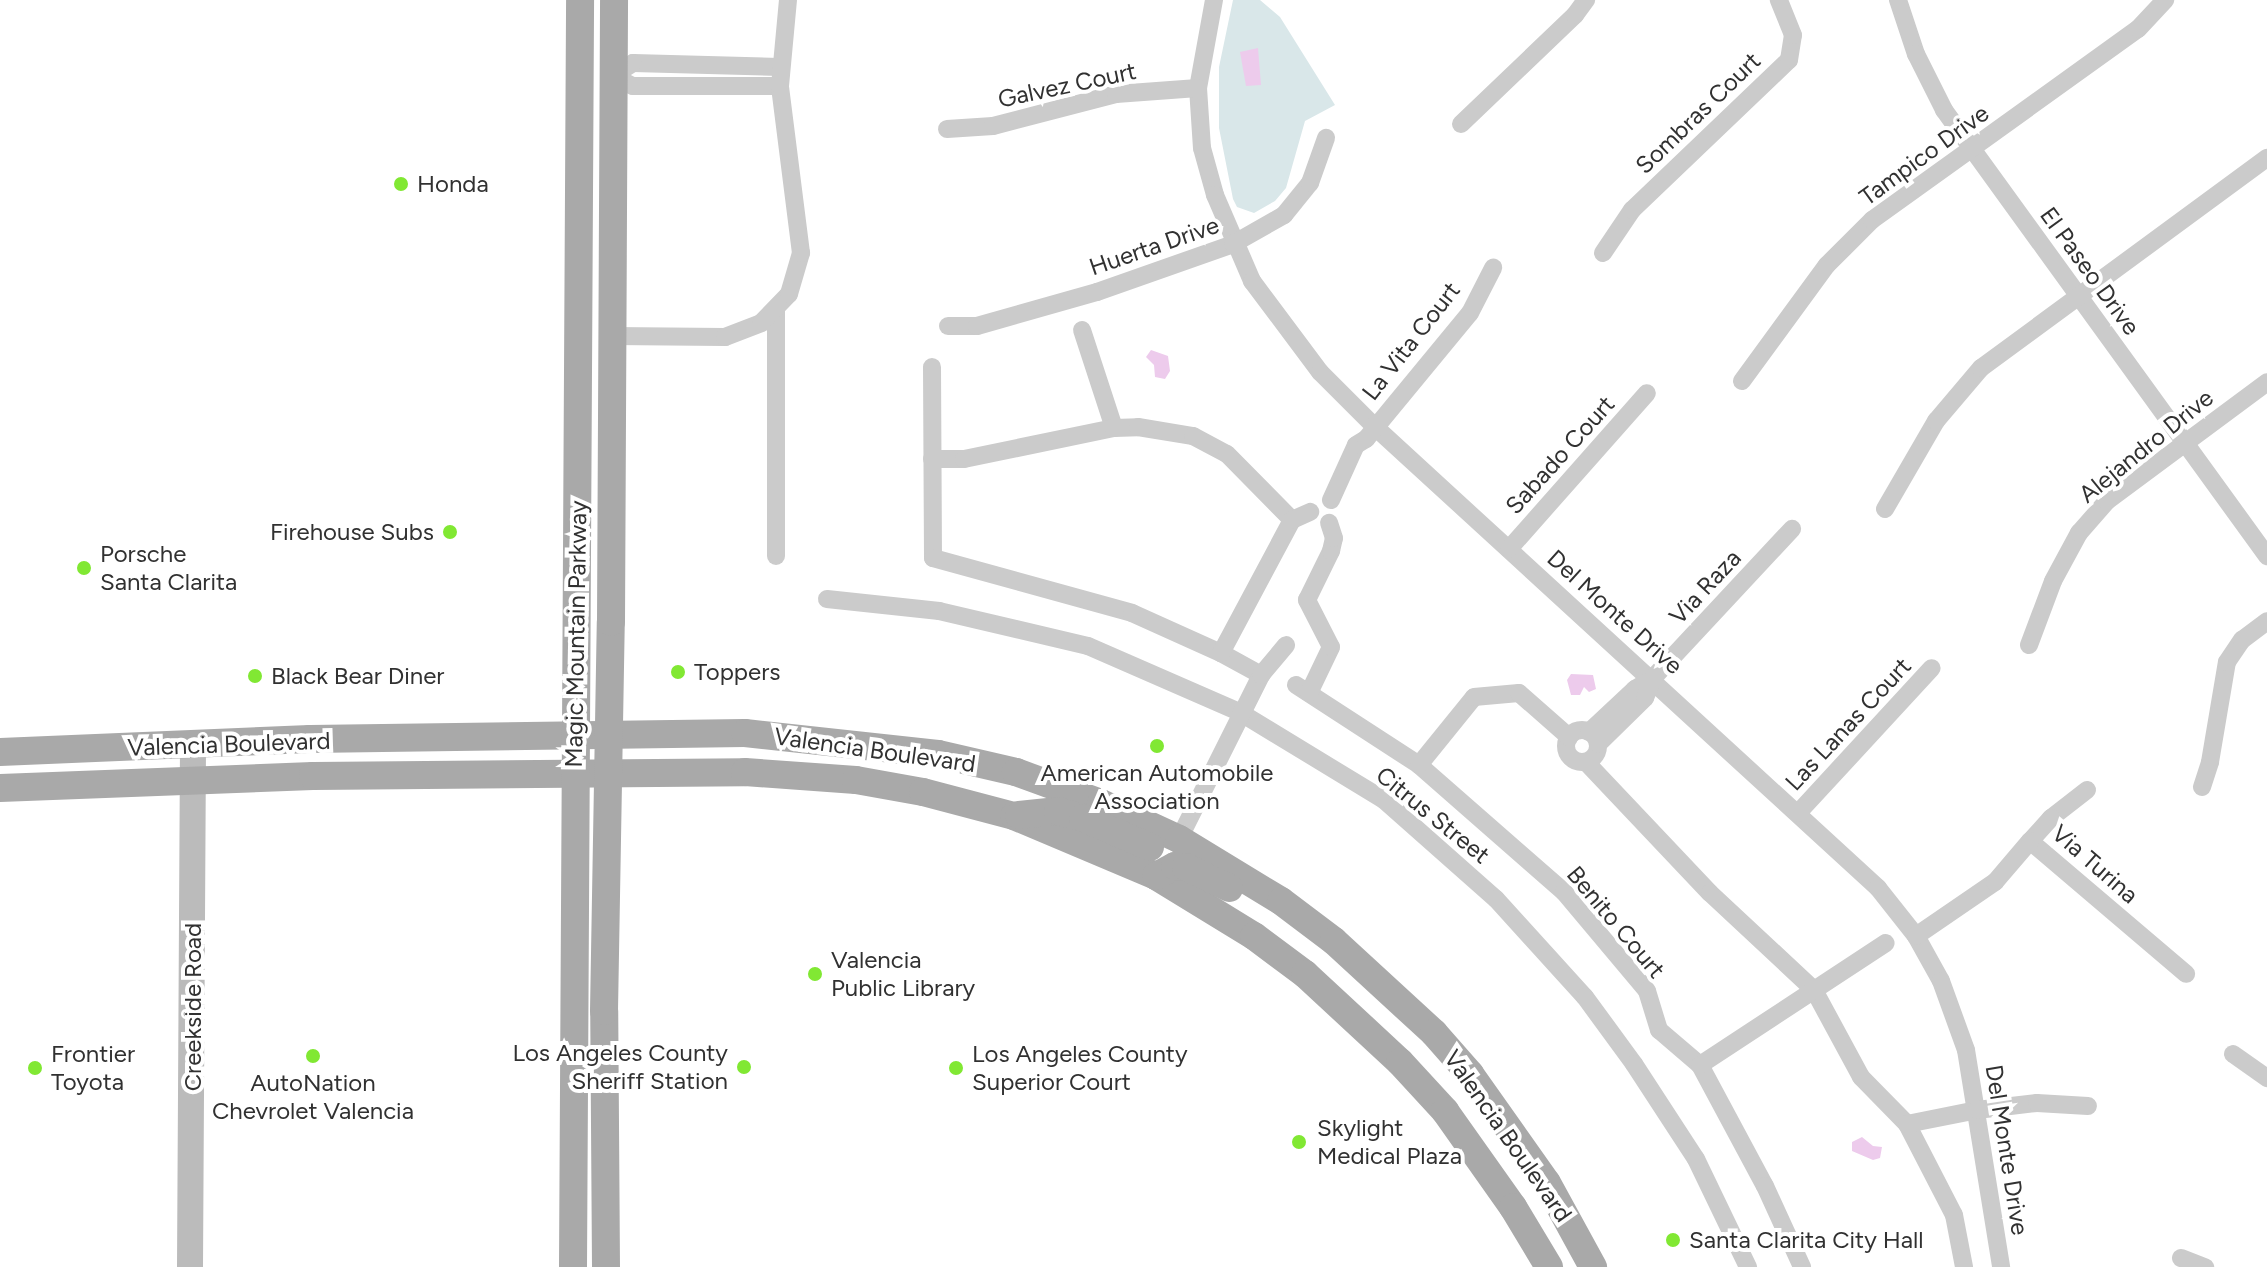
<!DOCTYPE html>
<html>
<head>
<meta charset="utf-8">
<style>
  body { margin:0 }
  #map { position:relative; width:2267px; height:1267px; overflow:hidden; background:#fff; font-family:Figtree,sans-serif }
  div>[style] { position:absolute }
  .green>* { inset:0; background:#d9e7e9 }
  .water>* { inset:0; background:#edcbec }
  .street>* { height:18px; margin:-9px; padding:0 9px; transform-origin:9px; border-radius:9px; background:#cbcbcb }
  .street>.ring { margin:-9px; padding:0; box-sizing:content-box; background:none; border:18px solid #cbcbcb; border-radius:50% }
  .secondary>* { height:26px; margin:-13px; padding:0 13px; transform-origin:13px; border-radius:13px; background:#bbb }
  .primary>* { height:28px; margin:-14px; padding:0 14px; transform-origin:14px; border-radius:14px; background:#a9a9a9 }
  .dots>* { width:22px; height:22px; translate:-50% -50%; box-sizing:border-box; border:4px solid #fff; border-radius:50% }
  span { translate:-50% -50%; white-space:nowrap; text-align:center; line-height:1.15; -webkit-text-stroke:8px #fff; paint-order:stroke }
  .street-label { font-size:24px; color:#313131 }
  .poi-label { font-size:24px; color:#313131 }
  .left { translate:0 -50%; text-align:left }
  .right { translate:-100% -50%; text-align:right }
</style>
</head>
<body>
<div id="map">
  <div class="green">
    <div style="clip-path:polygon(1233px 0,1260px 0,1280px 17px,1335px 105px,1305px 121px,1286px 188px,1275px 201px,1254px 213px,1237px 207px,1233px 199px,1219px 128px,1219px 67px)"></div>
  </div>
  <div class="water">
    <div style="clip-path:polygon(1258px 48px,1261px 85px,1246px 86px,1240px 52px)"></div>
    <div style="clip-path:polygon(1151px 350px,1168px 356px,1170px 371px,1165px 379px,1155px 377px,1154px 365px,1146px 357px)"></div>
    <div style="clip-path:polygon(1571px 674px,1593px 675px,1596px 689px,1589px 692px,1584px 687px,1580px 695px,1571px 695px,1567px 680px)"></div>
    <div style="clip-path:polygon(1862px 1137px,1873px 1146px,1882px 1147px,1880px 1158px,1873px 1160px,1852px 1151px,1852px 1142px)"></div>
  </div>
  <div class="street">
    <div style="left:1214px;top:0;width:89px;rotate:100.3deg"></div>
    <div style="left:1198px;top:88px;width:60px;rotate:86.2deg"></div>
    <div style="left:1202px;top:148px;width:49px;rotate:74.5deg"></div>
    <div style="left:1215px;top:195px;width:94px;rotate:66.7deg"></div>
    <div style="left:1252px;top:281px;width:114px;rotate:53.2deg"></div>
    <div style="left:1320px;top:372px;width:76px;rotate:45deg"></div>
    <div style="left:1374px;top:426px;width:684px;rotate:42.51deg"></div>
    <div style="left:1878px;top:888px;width:61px;rotate:51.6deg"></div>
    <div style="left:1916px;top:936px;width:51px;rotate:60.9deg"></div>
    <div style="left:1941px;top:981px;width:73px;rotate:70.1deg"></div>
    <div style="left:1966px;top:1050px;width:220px;rotate:80.8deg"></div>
    <div style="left:1898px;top:0;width:57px;rotate:71.6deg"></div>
    <div style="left:1916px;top:54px;width:63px;rotate:63.4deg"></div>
    <div style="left:1944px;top:110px;width:551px;rotate:54.09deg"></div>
    <div style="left:779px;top:67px;width:146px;rotate:-178.4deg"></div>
    <div style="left:633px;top:63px;width:24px;rotate:147deg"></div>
    <div style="left:613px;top:76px;width:22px;rotate:27deg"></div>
    <div style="left:633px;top:86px;width:147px"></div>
    <div style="left:1461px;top:124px;width:158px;rotate:-43.7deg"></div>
    <div style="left:1575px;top:15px;width:19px;rotate:-54deg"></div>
    <div style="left:947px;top:129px;width:46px;rotate:-3.7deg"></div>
    <div style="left:993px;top:126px;width:127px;rotate:-14.6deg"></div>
    <div style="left:1116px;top:94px;width:82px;rotate:-4.2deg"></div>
    <div style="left:1603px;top:253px;width:52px;rotate:-56deg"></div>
    <div style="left:1632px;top:210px;width:217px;rotate:-43.7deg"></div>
    <div style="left:1789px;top:60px;width:25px;rotate:-81deg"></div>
    <div style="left:1793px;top:35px;width:38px;rotate:-112deg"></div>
    <div style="left:776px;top:311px;width:245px;rotate:90deg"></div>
    <div style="left:948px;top:326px;width:29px"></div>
    <div style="left:977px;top:326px;width:125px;rotate:-15.8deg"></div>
    <div style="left:1097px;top:292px;width:144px;rotate:-19.4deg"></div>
    <div style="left:1233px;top:244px;width:59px;rotate:-29.6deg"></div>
    <div style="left:1284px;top:215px;width:41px;rotate:-50.9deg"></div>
    <div style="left:1310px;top:183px;width:48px;rotate:-70.4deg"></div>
    <div style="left:1082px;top:330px;width:103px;rotate:71.9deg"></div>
    <div style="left:612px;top:336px;width:113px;rotate:0.5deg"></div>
    <div style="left:725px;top:337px;width:39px;rotate:-21deg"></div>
    <div style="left:761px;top:323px;width:40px;rotate:-46deg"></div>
    <div style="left:789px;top:294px;width:43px;rotate:-73.7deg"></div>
    <div style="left:801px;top:253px;width:168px;rotate:-97.2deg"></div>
    <div style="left:780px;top:86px;width:86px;rotate:-84.7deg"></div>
    <div style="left:932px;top:367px;width:191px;rotate:89.7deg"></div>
    <div style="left:933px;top:558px;width:206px;rotate:15.4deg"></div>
    <div style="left:1132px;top:613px;width:98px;rotate:24.2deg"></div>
    <div style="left:1221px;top:653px;width:46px;rotate:28.8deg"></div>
    <div style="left:1742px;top:381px;width:144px;rotate:-53.8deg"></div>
    <div style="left:1827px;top:265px;width:64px;rotate:-45deg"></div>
    <div style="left:1872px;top:220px;width:327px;rotate:-35.7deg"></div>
    <div style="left:2138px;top:29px;width:40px;rotate:-47deg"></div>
    <div style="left:932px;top:459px;width:32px"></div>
    <div style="left:964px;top:459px;width:153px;rotate:-11.7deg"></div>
    <div style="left:1114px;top:428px;width:24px;rotate:-2deg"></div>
    <div style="left:1138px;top:427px;width:56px;rotate:9.3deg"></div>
    <div style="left:1193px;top:436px;width:38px;rotate:28deg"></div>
    <div style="left:1227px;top:454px;width:93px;rotate:45.4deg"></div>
    <div style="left:1331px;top:500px;width:60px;rotate:-65.6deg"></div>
    <div style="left:1356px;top:445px;width:12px;rotate:-31deg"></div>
    <div style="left:1366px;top:439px;width:163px;rotate:-50.5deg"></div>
    <div style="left:1470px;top:313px;width:51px;rotate:-62.9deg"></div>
    <div style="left:1885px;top:509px;width:102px;rotate:-59.9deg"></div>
    <div style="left:1936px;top:421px;width:70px;rotate:-49.7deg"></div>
    <div style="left:1981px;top:368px;width:355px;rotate:-36.3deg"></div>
    <div style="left:1509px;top:549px;width:208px;rotate:-48.5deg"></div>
    <div style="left:827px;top:599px;width:113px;rotate:6.1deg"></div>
    <div style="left:939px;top:611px;width:153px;rotate:13.2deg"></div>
    <div style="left:1088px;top:646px;width:167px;rotate:23.6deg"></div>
    <div style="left:1241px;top:713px;width:167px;rotate:31.3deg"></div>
    <div style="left:1384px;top:800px;width:149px;rotate:41.5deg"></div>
    <div style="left:1496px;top:899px;width:132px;rotate:47.8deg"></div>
    <div style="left:1585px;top:997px;width:83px;rotate:53.8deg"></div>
    <div style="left:1634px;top:1064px;width:113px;rotate:56.9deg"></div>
    <div style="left:1696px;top:1159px;width:120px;rotate:64.3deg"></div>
    <div style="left:2029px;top:645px;width:68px;rotate:-69.4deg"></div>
    <div style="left:2053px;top:581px;width:55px;rotate:-61.6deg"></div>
    <div style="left:2079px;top:533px;width:43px;rotate:-48.8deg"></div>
    <div style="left:2107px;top:501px;width:199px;rotate:-36.6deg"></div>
    <div style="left:1221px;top:653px;width:151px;rotate:-61.9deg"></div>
    <div style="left:1292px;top:520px;width:20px;rotate:-24deg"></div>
    <div style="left:1296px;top:685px;width:147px;rotate:33deg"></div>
    <div style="left:1419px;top:765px;width:193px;rotate:41.2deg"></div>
    <div style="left:1564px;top:892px;width:129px;rotate:50deg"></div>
    <div style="left:1647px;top:991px;width:41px;rotate:72.9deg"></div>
    <div style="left:1659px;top:1030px;width:54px;rotate:40.5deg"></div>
    <div style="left:1700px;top:1065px;width:137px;rotate:61.8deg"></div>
    <div style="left:1765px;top:1186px;width:89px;rotate:65.4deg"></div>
    <div style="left:1309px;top:693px;width:51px;rotate:-64.4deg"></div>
    <div style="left:1331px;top:647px;width:53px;rotate:-117.1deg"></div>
    <div style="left:1307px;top:600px;width:55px;rotate:-63.9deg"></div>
    <div style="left:1331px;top:551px;width:13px;rotate:-77deg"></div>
    <div style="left:1334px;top:538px;width:16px;rotate:-108deg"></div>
    <div class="ring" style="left:1566px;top:730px;width:14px;height:14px"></div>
    <div style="left:1589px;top:732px;width:63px;rotate:-43.1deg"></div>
    <div style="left:1635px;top:689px;width:21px;rotate:-31deg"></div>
    <div style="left:1653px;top:678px;width:204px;rotate:-47deg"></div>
    <div style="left:1598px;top:744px;width:66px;rotate:-44.4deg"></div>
    <div style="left:1645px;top:698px;width:22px;rotate:-68deg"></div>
    <div style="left:1586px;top:762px;width:180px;rotate:46.6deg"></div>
    <div style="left:1710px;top:893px;width:142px;rotate:43deg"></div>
    <div style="left:1814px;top:990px;width:99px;rotate:61.6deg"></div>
    <div style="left:1861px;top:1077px;width:66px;rotate:45.6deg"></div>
    <div style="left:1907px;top:1124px;width:102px;rotate:62.7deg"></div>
    <div style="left:1954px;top:1215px;width:53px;rotate:79.1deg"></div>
    <div style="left:1419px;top:765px;width:87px;rotate:-51deg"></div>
    <div style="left:1474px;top:697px;width:45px;rotate:-5.1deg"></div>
    <div style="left:1519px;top:693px;width:67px;rotate:41.3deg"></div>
    <div style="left:2202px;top:787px;width:26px;rotate:-72deg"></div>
    <div style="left:2210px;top:762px;width:101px;rotate:-80.4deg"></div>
    <div style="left:2227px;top:662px;width:27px;rotate:-56deg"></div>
    <div style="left:2242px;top:640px;width:31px;rotate:-37deg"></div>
    <div style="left:2087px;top:790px;width:46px;rotate:142.1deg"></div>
    <div style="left:2051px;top:818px;width:31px;rotate:132deg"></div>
    <div style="left:2030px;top:841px;width:205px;rotate:40.4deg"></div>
    <div style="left:1798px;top:813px;width:197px;rotate:-47.3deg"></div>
    <div style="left:1179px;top:839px;width:183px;rotate:-63.4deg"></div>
    <div style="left:1261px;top:675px;width:39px;rotate:-50deg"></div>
    <div style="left:1916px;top:936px;width:96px;rotate:-34.4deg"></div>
    <div style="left:1995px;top:882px;width:54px;rotate:-49.5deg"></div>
    <div style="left:2233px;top:1054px;width:42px;rotate:35.2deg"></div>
    <div style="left:1700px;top:1065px;width:222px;rotate:-33.3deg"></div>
    <div style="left:1907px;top:1124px;width:71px;rotate:-11.3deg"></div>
    <div style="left:1977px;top:1110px;width:60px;rotate:-6.7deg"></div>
    <div style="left:2037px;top:1103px;width:51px;rotate:3.4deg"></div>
    <div style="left:2181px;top:1258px;width:26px;rotate:21deg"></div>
  </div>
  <div class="secondary">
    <div style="left:190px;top:1267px;width:521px;rotate:-89.67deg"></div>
  </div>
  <div class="primary">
    <div style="left:0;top:752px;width:310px;rotate:-2.4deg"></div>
    <div style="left:310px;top:739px;width:435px;rotate:-0.8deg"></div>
    <div style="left:745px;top:733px;width:194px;rotate:6.2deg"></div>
    <div style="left:938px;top:754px;width:80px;rotate:13deg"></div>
    <div style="left:1016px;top:772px;width:90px;rotate:20deg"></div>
    <div style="left:1101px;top:803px;width:86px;rotate:24.8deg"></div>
    <div style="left:1179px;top:839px;width:119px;rotate:31.3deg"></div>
    <div style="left:1281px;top:901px;width:66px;rotate:37deg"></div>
    <div style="left:1334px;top:941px;width:136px;rotate:42.6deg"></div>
    <div style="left:1434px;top:1033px;width:55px;rotate:48.7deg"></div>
    <div style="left:1470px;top:1074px;width:133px;rotate:54.8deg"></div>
    <div style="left:1547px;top:1183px;width:96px;rotate:61.3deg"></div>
    <div style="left:0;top:788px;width:313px;rotate:-2.2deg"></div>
    <div style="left:313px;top:776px;width:432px;rotate:-0.5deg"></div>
    <div style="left:745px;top:772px;width:111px;rotate:4.1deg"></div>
    <div style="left:856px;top:780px;width:68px;rotate:10.2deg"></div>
    <div style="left:923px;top:792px;width:94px;rotate:14.8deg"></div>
    <div style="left:1014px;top:816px;width:154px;rotate:22.9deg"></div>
    <div style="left:1156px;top:876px;width:115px;rotate:31.5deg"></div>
    <div style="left:1254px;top:936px;width:64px;rotate:36.7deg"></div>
    <div style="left:1305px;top:974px;width:129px;rotate:42.8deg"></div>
    <div style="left:1400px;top:1062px;width:67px;rotate:47.4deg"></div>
    <div style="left:1445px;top:1111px;width:118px;rotate:54.7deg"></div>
    <div style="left:1513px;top:1207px;width:70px;rotate:59deg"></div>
    <div style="left:1019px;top:815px;width:39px;rotate:-6deg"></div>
    <div style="left:1058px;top:811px;width:26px;rotate:16deg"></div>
    <div style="left:1083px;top:818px;width:73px;rotate:23.4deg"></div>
    <div style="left:1156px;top:876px;width:21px;rotate:-28deg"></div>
    <div style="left:1175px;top:866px;width:11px;rotate:5deg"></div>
    <div style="left:1186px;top:867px;width:48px;rotate:26deg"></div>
    <div style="left:573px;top:1267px;width:1267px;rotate:-89.68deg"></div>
    <div style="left:606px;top:1267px;width:256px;rotate:-90.4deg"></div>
    <div style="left:604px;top:1011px;width:389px;rotate:-89deg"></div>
    <div style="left:611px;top:622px;width:622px;rotate:-89.72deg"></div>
  </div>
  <div class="dots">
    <div style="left:401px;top:184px;background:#81e833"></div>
    <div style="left:450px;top:532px;background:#81e833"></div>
    <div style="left:84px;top:568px;background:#81e833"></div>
    <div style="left:678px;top:672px;background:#81e833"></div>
    <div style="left:255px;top:676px;background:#81e833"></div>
    <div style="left:1157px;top:746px;background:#81e833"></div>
    <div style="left:815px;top:974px;background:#81e833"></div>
    <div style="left:313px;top:1056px;background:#81e833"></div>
    <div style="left:744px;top:1067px;background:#81e833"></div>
    <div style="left:35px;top:1068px;background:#81e833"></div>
    <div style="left:956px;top:1068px;background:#81e833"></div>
    <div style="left:1299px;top:1142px;background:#81e833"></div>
    <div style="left:1673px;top:1240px;background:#81e833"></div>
  </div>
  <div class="street-label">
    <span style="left:1067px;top:85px;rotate:-12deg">Galvez Court</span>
    <span style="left:1698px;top:113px;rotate:-44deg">Sombras Court</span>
    <span style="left:1924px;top:155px;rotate:-36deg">Tampico Drive</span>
    <span style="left:1154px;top:246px;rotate:-19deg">Huerta Drive</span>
    <span style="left:2090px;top:271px;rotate:54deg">El Paseo Drive</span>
    <span style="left:1411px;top:341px;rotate:-52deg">La Vita Court</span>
    <span style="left:2146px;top:446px;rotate:-39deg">Alejandro Drive</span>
    <span style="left:1560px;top:455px;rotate:-48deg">Sabado Court</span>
    <span style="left:1705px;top:587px;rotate:-47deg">Via Raza</span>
    <span style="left:1615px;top:612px;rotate:42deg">Del Monte Drive</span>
    <span style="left:576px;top:634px;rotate:-89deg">Magic Mountain Parkway</span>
    <span style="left:1848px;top:724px;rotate:-47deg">Las Lanas Court</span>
    <span style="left:229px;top:744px;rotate:-2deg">Valencia Boulevard</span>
    <span style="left:875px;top:750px;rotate:8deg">Valencia Boulevard</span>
    <span style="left:1433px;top:815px;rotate:39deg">Citrus Street</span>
    <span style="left:2095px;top:864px;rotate:41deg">Via Turina</span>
    <span style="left:1616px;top:922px;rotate:50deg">Benito Court</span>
    <span style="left:193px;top:1007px;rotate:-90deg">Creekside Road</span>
    <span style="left:1508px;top:1136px;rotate:55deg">Valencia Boulevard</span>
    <span style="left:2007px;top:1150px;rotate:81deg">Del Monte Drive</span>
  </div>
  <div class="poi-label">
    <span class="left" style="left:417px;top:184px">Honda</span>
    <span class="right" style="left:434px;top:532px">Firehouse Subs</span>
    <span class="left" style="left:100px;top:568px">Porsche<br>Santa Clarita</span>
    <span class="left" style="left:694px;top:672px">Toppers</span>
    <span class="left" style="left:271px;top:676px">Black Bear Diner</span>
    <span style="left:1157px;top:787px">American Automobile<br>Association</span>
    <span class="left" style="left:831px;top:974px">Valencia<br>Public Library</span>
    <span class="right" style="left:728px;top:1067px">Los Angeles County<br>Sheriff Station</span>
    <span class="left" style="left:51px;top:1068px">Frontier<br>Toyota</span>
    <span class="left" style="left:972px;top:1068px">Los Angeles County<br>Superior Court</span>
    <span style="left:313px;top:1097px">AutoNation<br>Chevrolet Valencia</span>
    <span class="left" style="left:1317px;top:1142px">Skylight<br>Medical Plaza</span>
    <span class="left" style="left:1689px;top:1240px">Santa Clarita City Hall</span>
  </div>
</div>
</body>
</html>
